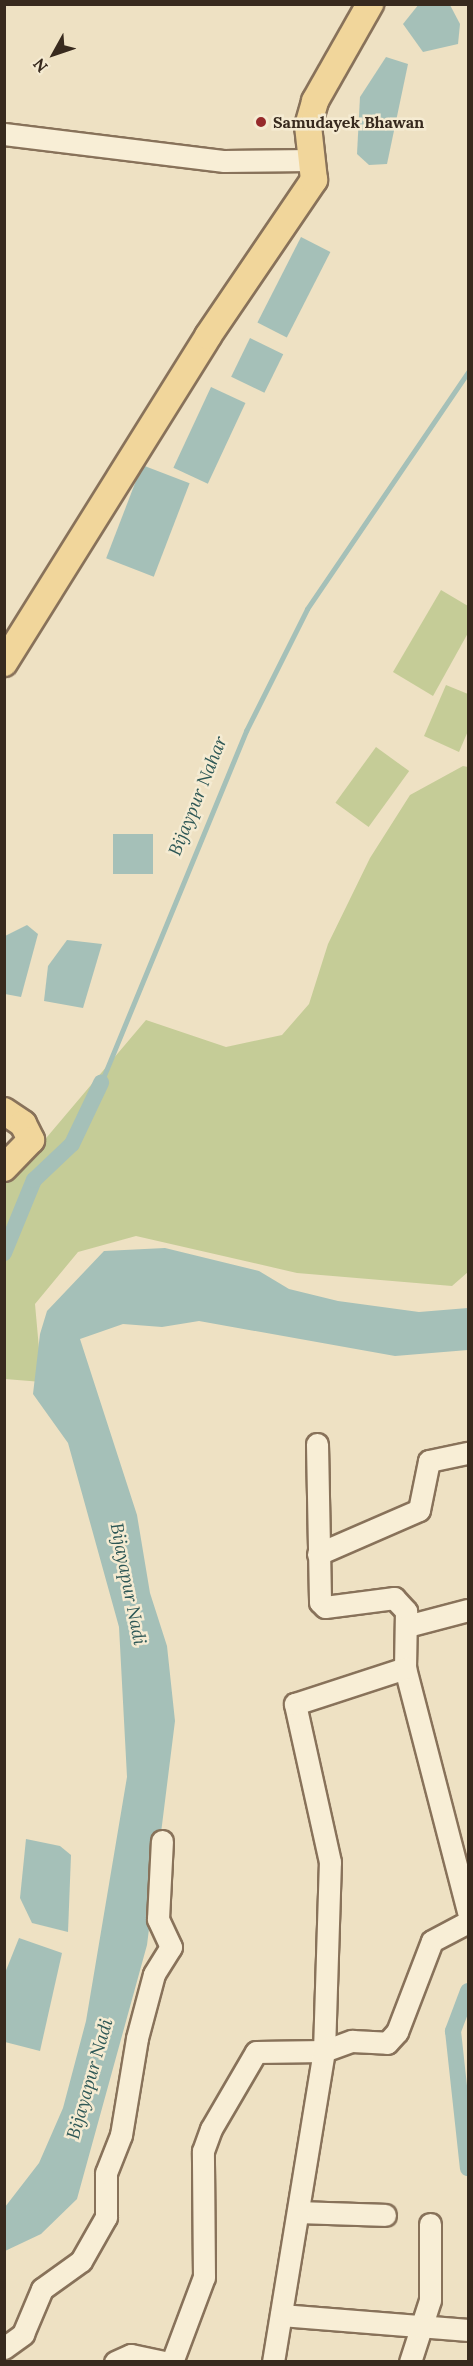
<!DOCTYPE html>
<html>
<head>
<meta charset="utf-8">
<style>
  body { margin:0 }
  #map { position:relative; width:473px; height:2366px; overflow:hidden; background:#eee1c3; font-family:Lora,serif }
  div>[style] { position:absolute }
  .green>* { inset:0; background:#c5cc97; transform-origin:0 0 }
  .water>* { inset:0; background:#a5c0b8; transform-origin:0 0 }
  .stream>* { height:4.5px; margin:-2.25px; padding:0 2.25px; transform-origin:2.25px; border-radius:2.25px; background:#a5c0b8 }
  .canal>* { height:16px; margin:-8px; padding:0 8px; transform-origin:8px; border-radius:8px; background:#a5c0b8 }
  .roads { filter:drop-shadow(2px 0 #88725a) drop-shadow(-2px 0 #88725a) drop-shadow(0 2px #88725a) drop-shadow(0 -2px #88725a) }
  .minor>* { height:21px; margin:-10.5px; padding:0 10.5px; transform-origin:10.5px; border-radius:10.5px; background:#f8eed6 }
  .major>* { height:26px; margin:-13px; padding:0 13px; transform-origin:13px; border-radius:13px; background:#f1d69b }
  .dots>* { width:16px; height:16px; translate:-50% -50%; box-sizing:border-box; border:3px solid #f5ebd2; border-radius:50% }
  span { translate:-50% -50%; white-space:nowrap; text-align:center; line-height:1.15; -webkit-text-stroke:5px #f5ebd2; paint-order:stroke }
  .poi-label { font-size:16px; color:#382a1e; font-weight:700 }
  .left { translate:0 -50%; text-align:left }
  .water-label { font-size:18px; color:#2d5755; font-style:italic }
  .frame { position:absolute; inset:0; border:6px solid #382a1e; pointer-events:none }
  .north { position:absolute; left:24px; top:24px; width:60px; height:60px; -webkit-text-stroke:4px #f5ebd2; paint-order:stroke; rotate:230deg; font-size:16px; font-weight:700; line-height:24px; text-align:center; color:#382a1e }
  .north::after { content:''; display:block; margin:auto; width:21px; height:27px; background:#382a1e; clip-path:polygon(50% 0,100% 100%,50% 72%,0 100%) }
</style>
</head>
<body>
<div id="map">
  <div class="green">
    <div style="clip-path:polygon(441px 590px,468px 606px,468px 633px,433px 696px,393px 672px)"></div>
    <div style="clip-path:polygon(446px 685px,468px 694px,468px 731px,459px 752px,424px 736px)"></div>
    <div style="left:376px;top:747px;width:41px;height:69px;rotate:36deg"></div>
    <div style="clip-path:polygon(463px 766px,468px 767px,468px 1272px,452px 1286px,297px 1273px,136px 1236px,78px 1252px,35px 1304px,42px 1382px,5px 1379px,5px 1176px,36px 1150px,146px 1020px,226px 1047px,282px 1035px,309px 1004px,328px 944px,370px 858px,410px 795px)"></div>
  </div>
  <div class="water">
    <div style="clip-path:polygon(419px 4px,450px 5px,460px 24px,458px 44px,423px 52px,403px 24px)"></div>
    <div style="clip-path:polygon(386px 57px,408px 64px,387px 164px,369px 165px,357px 154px,360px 97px)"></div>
    <div style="left:301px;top:237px;width:33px;height:96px;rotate:27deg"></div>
    <div style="left:250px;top:338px;width:37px;height:43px;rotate:26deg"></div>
    <div style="left:211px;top:387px;width:38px;height:89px;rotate:25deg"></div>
    <div style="left:142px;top:465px;width:51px;height:100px;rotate:21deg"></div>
    <div style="left:113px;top:834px;width:40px;height:40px"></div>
    <div style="clip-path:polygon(27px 925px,38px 934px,21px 997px,5px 994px,5px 936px)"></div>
    <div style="clip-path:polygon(67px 940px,102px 944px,83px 1008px,44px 1001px,48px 966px)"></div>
    <div style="clip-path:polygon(165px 1248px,259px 1271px,289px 1289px,338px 1301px,419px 1312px,468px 1308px,468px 1350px,395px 1356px,199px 1321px,162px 1327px,123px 1324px,80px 1339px,137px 1515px,150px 1593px,167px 1646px,175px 1721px,147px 1945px,77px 2199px,41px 2234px,5px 2251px,5px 2207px,39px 2163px,63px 2108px,86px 2021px,127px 1777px,119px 1627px,68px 1443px,33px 1394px,40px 1334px,47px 1311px,104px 1251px)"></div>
    <div style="clip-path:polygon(26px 1839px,60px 1846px,71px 1855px,68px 1932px,32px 1923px,20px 1898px)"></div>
    <div style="clip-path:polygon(19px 1938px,62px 1953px,40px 2051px,5px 2042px,5px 1973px)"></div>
  </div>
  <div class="stream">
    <div style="left:101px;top:1083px;width:381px;rotate:-67.6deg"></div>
    <div style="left:246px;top:731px;width:136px;rotate:-63.4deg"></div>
    <div style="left:307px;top:609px;width:287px;rotate:-55.8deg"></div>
  </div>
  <div class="canal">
    <div style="left:4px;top:1253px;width:79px;rotate:-67.7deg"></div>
    <div style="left:34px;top:1180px;width:52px;rotate:-43.5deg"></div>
    <div style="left:72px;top:1144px;width:68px;rotate:-64.6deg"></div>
    <div style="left:468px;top:1991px;width:43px;rotate:110.6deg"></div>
    <div style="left:453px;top:2031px;width:138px;rotate:83.8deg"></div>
  </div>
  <div class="roads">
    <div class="minor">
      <div style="left:4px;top:134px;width:222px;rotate:7deg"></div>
      <div style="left:224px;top:161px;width:86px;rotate:-0.7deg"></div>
      <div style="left:317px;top:1444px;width:158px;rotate:88.9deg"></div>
      <div style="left:320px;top:1602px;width:7px;rotate:45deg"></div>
      <div style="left:325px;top:1607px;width:70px;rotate:-7.4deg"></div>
      <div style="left:394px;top:1598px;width:18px;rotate:47deg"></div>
      <div style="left:406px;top:1611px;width:57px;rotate:91deg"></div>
      <div style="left:405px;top:1668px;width:252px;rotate:75.5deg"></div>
      <div style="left:318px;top:1554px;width:110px;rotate:-23.5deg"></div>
      <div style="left:419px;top:1510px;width:50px;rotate:-78.5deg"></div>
      <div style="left:429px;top:1461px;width:40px;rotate:-12deg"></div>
      <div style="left:407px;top:1626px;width:63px;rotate:-14.7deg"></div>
      <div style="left:300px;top:2212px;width:85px;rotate:2deg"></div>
      <div style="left:281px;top:2315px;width:188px;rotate:4.6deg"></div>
      <div style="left:4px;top:2348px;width:24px;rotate:-36deg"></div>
      <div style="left:23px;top:2334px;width:49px;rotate:-67.1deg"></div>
      <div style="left:42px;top:2289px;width:48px;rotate:-35.7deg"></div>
      <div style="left:81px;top:2261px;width:51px;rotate:-60.4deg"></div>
      <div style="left:106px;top:2217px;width:44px;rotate:-90deg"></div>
      <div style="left:106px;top:2173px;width:41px;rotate:-68.5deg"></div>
      <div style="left:121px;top:2135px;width:98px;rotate:-80.6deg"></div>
      <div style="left:137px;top:2038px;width:66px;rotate:-75.1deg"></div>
      <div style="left:154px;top:1974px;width:32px;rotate:-58deg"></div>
      <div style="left:171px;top:1947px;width:31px;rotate:-115deg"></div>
      <div style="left:158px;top:1919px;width:78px;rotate:-87.1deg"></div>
      <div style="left:115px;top:2362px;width:17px;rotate:-24deg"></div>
      <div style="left:131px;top:2355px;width:35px;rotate:12deg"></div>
      <div style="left:172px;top:2362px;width:91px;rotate:-69.4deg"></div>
      <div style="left:204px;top:2277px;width:126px;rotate:-90.5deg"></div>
      <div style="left:203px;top:2151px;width:23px;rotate:-70deg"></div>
      <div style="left:211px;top:2129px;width:89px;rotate:-59.7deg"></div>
      <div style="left:256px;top:2052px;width:68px;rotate:-0.8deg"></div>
      <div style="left:324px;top:2051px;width:30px;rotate:-20deg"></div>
      <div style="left:352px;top:2041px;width:35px;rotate:3deg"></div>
      <div style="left:387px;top:2043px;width:15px;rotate:-48deg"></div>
      <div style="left:397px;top:2032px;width:97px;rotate:-69deg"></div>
      <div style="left:432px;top:1941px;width:41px;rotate:-27.8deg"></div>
      <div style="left:273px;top:2362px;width:315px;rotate:-80.7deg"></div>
      <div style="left:324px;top:2051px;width:189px;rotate:-88.2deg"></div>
      <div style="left:330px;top:1862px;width:162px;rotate:-102.5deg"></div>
      <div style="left:295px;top:1704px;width:116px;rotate:-18.1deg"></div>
      <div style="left:410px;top:2362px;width:65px;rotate:-72.1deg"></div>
      <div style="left:430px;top:2300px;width:76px;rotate:-90deg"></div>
    </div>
    <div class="major">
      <div style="left:4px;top:663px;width:385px;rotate:-58deg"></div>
      <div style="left:208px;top:336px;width:189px;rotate:-55.8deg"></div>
      <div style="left:314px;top:180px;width:54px;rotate:-96.3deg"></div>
      <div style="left:308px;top:126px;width:26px;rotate:-74deg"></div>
      <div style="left:315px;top:101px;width:112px;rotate:-60.4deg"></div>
      <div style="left:4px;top:1111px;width:23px;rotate:34deg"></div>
      <div style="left:23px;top:1124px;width:18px;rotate:63deg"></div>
      <div style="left:31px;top:1140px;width:39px;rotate:134deg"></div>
    </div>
  </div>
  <div class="dots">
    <div style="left:261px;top:122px;background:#962a2b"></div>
  </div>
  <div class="poi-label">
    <span class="left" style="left:273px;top:122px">Samudayek Bhawan</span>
  </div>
  <div class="water-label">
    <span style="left:198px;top:796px;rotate:-68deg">Bijaypur Nahar</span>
    <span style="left:128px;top:1584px;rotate:79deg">Bijayapur Nadi</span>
    <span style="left:90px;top:2079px;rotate:-74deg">Bijayapur Nadi</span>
  </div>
  <div class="frame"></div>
  <div class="north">N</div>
</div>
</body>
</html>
